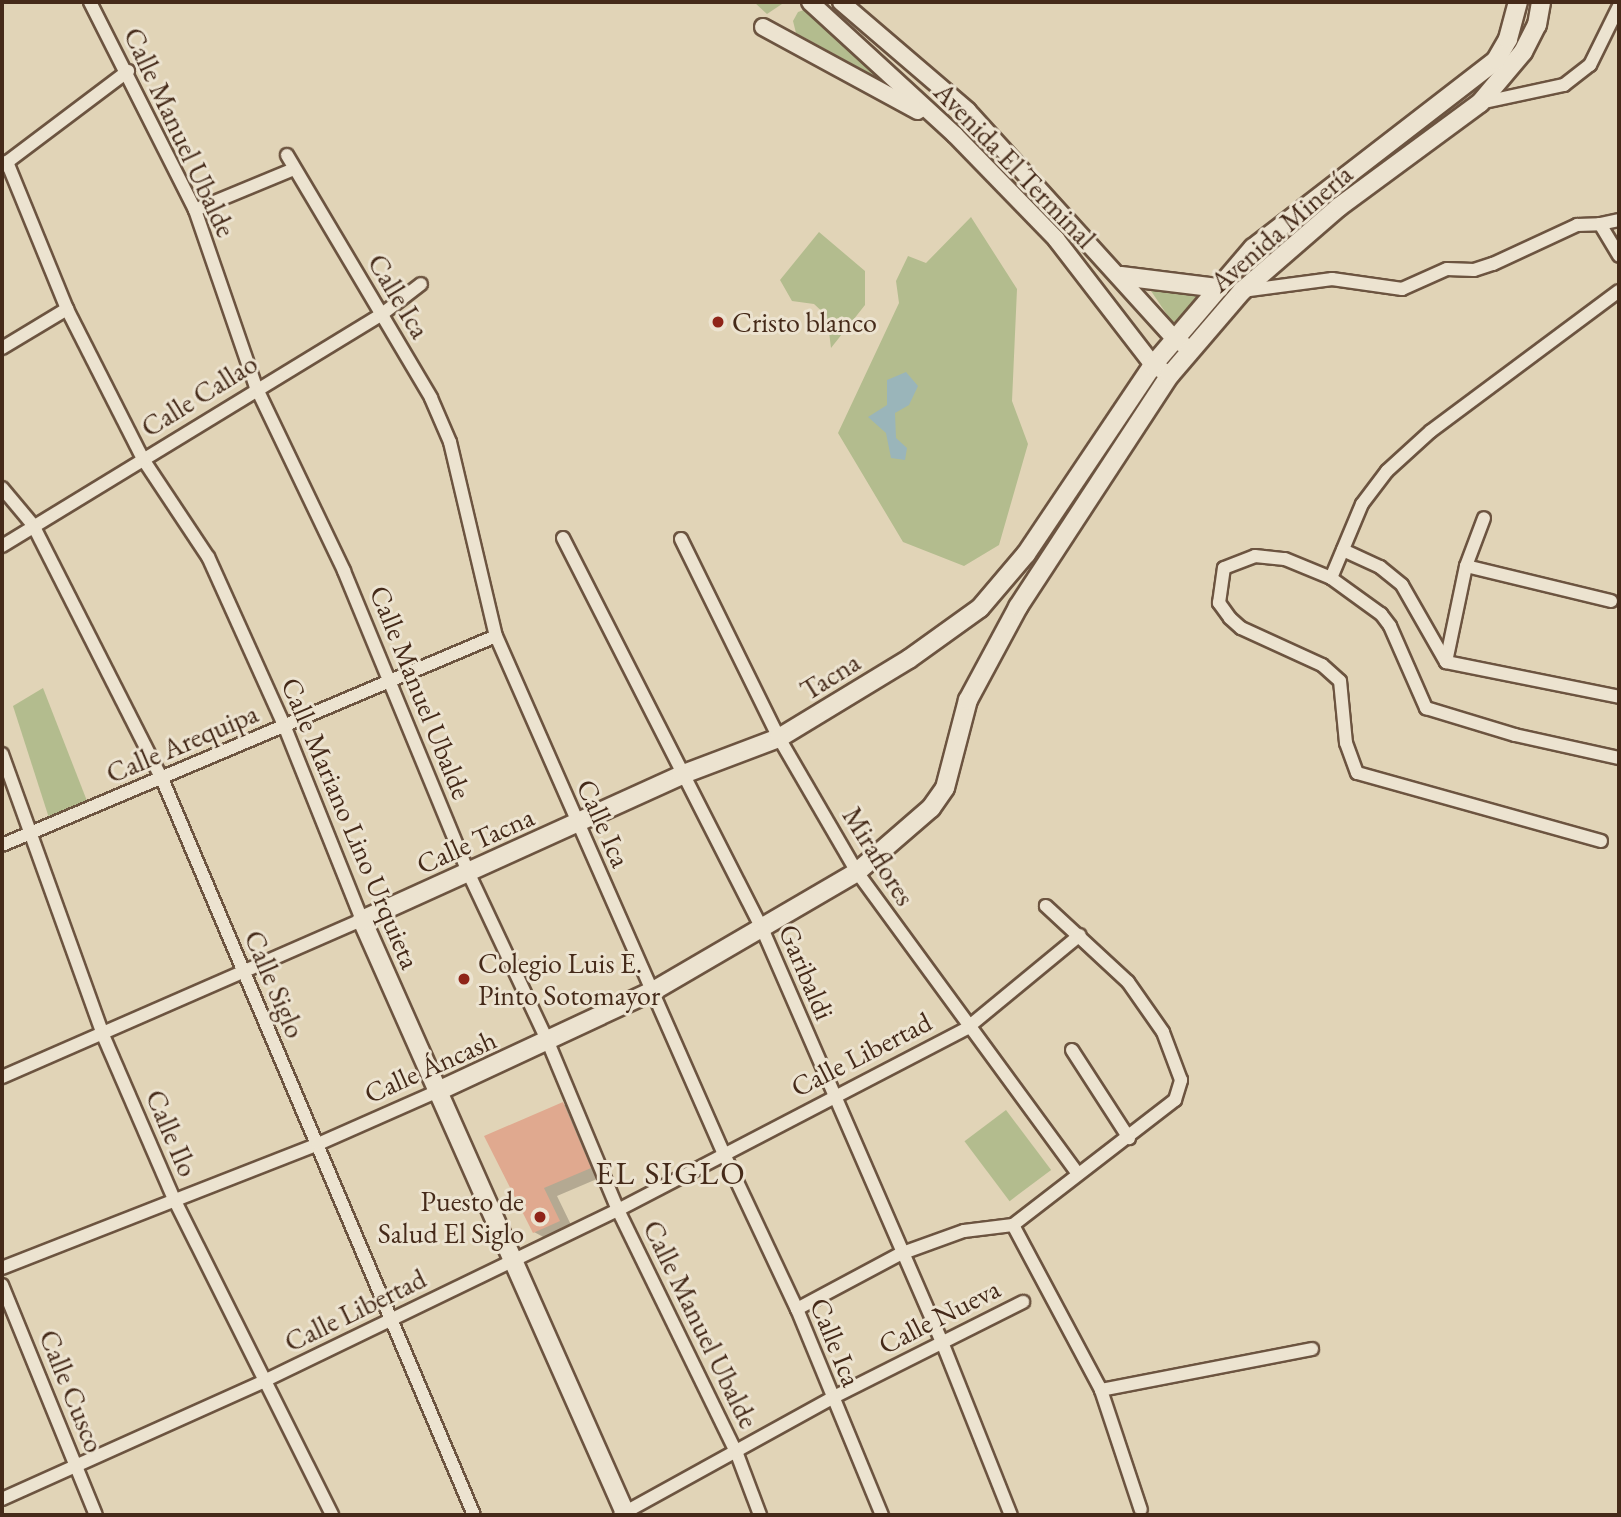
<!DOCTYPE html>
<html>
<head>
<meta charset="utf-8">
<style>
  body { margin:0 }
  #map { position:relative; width:1621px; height:1517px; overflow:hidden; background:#e1d4b7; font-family:"EB Garamond",serif }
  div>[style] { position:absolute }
  .green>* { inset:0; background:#b3bc8e; transform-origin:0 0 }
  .water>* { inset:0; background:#9ab5ba }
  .shadow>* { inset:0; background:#0003 }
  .building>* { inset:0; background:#e0a98f }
  .roads { filter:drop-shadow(2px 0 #6c5440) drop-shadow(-2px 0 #6c5440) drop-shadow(0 2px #6c5440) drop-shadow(0 -2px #6c5440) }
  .minor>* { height:12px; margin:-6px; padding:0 6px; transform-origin:6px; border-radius:6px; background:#ece3d0 }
  .tertiary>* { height:16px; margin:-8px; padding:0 8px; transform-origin:8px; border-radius:8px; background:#ece3d0 }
  .secondary>* { height:18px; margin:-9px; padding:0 9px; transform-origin:9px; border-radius:9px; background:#ece3d0 }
  .dots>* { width:19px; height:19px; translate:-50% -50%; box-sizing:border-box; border:4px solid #ece3d0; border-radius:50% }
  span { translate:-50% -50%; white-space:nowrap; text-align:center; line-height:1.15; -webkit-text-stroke:6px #ece3d0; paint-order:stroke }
  .street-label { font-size:28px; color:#452a19 }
  .poi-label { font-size:28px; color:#452a19 }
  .left { translate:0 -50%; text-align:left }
  .right { translate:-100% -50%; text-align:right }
  .quarter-label { font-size:32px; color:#452a19; letter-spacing:2px }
  .frame { position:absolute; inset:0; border:4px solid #452a19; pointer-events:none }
</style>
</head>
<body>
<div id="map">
  <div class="green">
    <div style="clip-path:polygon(754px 2px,785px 2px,767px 14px)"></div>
    <div style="clip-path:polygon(807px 9px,883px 78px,882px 80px,796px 33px,793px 21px,798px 12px)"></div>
    <div style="clip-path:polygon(971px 217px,1017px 289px,1012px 401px,1028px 444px,999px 545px,964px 566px,903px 542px,838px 433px,899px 303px,896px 281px,908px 256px,926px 263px)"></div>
    <div style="clip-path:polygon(819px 232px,865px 271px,865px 305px,831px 348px,827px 316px,814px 304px,792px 301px,780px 280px)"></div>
    <div style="clip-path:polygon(1149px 288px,1205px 293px,1176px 328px)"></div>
    <div style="clip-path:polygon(43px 688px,87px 801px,49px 818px,13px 706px)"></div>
    <div style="left:1006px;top:1110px;width:75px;height:52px;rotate:53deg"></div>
  </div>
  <div class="water">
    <div style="clip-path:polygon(906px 372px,918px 386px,909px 405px,895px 413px,896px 438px,907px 448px,905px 460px,891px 458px,886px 433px,868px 417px,887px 405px,887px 380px)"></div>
  </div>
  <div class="shadow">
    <div style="clip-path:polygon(563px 1104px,578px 1112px,604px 1176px,557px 1196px,573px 1229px,549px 1240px,534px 1232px,486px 1136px)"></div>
  </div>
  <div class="building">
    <div style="clip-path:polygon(563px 1102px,591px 1168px,544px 1188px,560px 1221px,533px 1233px,484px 1136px)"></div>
  </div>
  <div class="roads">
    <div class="minor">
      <div style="left:90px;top:2px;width:233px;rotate:63.2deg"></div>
      <div style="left:195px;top:210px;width:187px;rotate:71deg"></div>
      <div style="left:256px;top:387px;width:204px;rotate:64.4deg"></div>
      <div style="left:344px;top:571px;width:326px;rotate:67.6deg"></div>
      <div style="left:468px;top:872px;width:188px;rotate:64.8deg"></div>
      <div style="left:548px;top:1042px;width:182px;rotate:67.4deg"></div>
      <div style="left:618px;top:1210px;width:271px;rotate:64deg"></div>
      <div style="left:737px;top:1454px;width:65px;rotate:69.3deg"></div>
      <div style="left:1480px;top:103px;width:86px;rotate:-12.1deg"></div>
      <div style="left:1564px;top:85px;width:33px;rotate:-38deg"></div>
      <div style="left:1590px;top:65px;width:66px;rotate:-63.8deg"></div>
      <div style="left:287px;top:155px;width:282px;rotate:59.3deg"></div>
      <div style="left:431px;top:398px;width:48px;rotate:66.6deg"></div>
      <div style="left:450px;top:442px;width:199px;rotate:76.7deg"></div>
      <div style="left:496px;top:636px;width:564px;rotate:66.25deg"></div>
      <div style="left:723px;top:1152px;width:174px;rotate:64.8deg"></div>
      <div style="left:797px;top:1309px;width:223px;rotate:67.6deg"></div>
      <div style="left:2px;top:166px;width:158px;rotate:-37deg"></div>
      <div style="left:195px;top:210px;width:107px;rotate:-22.5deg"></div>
      <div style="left:1600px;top:224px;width:19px;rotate:-12deg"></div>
      <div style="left:1242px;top:291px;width:91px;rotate:-7.6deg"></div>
      <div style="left:1332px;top:279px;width:71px;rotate:8.1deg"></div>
      <div style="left:1402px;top:289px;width:49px;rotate:-24deg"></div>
      <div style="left:1447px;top:269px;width:27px;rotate:2deg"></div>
      <div style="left:1474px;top:270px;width:20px;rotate:-18deg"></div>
      <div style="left:1493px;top:264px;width:93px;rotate:-24.9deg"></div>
      <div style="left:1577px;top:225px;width:23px;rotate:-2deg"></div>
      <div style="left:1600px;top:224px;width:37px;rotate:59deg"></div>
      <div style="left:2px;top:348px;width:76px;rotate:-31deg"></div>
      <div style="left:2px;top:488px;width:48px;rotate:50deg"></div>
      <div style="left:33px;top:525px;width:287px;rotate:63.1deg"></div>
      <div style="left:163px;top:781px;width:797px;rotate:67.04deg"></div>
      <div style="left:563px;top:538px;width:436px;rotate:63deg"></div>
      <div style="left:761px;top:926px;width:454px;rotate:66.5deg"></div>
      <div style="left:942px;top:1342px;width:186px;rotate:68.3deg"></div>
      <div style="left:681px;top:539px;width:222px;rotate:63.8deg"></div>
      <div style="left:779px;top:738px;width:155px;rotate:59.8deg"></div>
      <div style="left:857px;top:872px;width:373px;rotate:53.8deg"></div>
      <div style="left:2px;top:546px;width:445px;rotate:-31.4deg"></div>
      <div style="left:382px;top:314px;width:49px;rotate:-37.6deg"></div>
      <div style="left:1343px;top:550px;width:41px;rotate:24.7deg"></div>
      <div style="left:1380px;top:567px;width:28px;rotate:39deg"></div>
      <div style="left:1402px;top:585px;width:89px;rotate:60.3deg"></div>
      <div style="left:1466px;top:566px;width:51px;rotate:-69.4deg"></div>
      <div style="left:1331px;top:578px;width:80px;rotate:-67.3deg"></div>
      <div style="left:1362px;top:504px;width:41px;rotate:-52.9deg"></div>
      <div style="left:1387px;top:471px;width:59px;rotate:-42.3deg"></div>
      <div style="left:1431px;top:431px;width:234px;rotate:-36.7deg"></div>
      <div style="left:1611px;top:601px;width:149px;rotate:-166.4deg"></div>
      <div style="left:1466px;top:566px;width:98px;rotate:101.8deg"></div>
      <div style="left:1446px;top:662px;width:177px;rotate:11.4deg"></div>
      <div style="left:2px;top:754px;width:299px;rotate:70.2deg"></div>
      <div style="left:103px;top:1035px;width:181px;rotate:66.6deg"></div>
      <div style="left:175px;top:1201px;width:351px;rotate:63.4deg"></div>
      <div style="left:1601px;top:841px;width:253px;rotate:-164.4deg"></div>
      <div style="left:1357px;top:773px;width:32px;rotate:-110deg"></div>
      <div style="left:1346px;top:743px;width:62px;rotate:-95.5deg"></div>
      <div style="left:1340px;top:681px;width:24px;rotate:-138deg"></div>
      <div style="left:1322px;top:665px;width:89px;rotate:-155.4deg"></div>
      <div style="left:1241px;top:628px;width:15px;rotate:-138deg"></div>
      <div style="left:1230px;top:618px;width:19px;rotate:-126deg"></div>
      <div style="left:1219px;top:603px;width:35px;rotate:-82deg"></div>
      <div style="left:1224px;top:568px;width:33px;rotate:-21deg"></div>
      <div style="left:1255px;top:556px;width:30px;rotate:6deg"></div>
      <div style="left:1285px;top:559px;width:50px;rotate:22.4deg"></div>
      <div style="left:1331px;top:578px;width:62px;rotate:35.8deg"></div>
      <div style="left:1381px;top:614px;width:15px;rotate:53deg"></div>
      <div style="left:1390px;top:626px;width:90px;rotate:66.3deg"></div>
      <div style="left:1426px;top:708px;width:93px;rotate:16.9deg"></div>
      <div style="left:1515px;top:735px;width:107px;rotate:12.5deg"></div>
      <div style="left:2px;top:845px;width:536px;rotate:-22.93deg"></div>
      <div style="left:1072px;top:1050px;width:105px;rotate:57.1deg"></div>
      <div style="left:2px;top:1077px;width:393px;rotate:-23.6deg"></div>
      <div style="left:362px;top:920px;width:210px;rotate:-111.8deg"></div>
      <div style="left:284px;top:725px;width:184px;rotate:-114.3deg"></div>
      <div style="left:208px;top:557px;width:118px;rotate:-123.6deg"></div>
      <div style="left:143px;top:459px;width:168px;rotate:-116.9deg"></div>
      <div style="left:67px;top:309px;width:159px;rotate:-112.2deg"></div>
      <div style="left:1013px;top:1225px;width:187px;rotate:61.9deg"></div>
      <div style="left:1101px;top:1390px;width:126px;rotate:71.6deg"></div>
      <div style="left:2px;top:1268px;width:339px;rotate:-21.4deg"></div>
      <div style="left:318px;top:1144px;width:129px;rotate:-23.8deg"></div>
      <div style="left:2px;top:1285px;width:248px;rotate:67.8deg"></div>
      <div style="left:797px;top:1309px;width:117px;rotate:-28.1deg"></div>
      <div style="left:900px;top:1254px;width:68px;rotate:-19.8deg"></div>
      <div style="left:964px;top:1231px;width:49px;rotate:-7deg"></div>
      <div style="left:1013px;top:1225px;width:205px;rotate:-37.7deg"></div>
      <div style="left:1175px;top:1100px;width:21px;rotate:-73deg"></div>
      <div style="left:1181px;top:1080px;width:51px;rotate:-110.6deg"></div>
      <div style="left:1163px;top:1032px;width:61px;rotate:-125deg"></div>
      <div style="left:1128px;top:982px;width:112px;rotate:-137.2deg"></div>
      <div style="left:1101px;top:1390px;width:215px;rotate:-11deg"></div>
      <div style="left:2px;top:1499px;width:285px;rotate:-24.2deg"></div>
      <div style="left:262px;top:1382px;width:395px;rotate:-25.8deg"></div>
      <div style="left:618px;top:1210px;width:394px;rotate:-27.5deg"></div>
      <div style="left:967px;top:1028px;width:146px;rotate:-39.5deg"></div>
      <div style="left:620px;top:1515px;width:242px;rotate:-28.9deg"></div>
      <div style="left:832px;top:1398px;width:214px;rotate:-26.7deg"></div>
    </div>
    <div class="tertiary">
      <div style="left:810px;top:2px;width:197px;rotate:42.5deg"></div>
      <div style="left:955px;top:135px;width:145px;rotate:45.8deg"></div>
      <div style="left:1056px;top:239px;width:159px;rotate:52.4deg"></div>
      <div style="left:1153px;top:365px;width:20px;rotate:30deg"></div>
      <div style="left:841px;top:2px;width:167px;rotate:40.6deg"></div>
      <div style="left:968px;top:111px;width:309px;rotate:47.8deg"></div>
      <div style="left:1176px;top:340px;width:19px;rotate:32deg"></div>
      <div style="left:763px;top:27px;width:176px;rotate:28.5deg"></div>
    </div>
    <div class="secondary">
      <div style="left:1121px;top:276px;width:99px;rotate:7deg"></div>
      <div style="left:436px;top:1092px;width:242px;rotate:-25deg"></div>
      <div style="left:655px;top:990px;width:234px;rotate:-30.3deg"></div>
      <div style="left:857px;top:872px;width:98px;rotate:-40.9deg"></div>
      <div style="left:931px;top:808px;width:24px;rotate:-55deg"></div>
      <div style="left:945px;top:788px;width:91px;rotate:-75.4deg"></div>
      <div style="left:968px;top:700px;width:106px;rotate:-61.7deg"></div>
      <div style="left:1018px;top:607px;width:277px;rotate:-56.8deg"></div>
      <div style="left:1170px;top:375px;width:111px;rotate:-49.4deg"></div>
      <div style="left:1242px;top:291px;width:128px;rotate:-40.9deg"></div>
      <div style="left:1339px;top:207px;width:175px;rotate:-36.4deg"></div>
      <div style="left:1480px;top:103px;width:67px;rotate:-49.9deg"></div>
      <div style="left:1523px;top:52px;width:30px;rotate:-63deg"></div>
      <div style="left:1537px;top:25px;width:23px;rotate:-80deg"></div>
      <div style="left:626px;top:1515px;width:651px;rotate:-113.93deg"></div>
      <div style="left:362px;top:920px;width:350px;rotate:-24.4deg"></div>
      <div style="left:681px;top:775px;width:105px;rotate:-20.7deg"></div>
      <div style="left:779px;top:738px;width:152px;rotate:-31.3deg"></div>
      <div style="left:909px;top:659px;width:87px;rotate:-35.7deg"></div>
      <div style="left:980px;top:608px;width:71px;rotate:-49.6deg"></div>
      <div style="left:1026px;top:554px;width:228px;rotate:-56.1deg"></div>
      <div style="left:1153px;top:365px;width:154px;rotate:-49.5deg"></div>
      <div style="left:1253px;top:248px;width:307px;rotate:-37.7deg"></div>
      <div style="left:1496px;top:60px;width:24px;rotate:-60deg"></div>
      <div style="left:1508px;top:39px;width:38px;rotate:-75deg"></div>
    </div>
  </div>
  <div class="dots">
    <div style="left:718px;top:322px;background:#8f2418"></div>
    <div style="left:464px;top:979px;background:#8f2418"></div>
    <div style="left:540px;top:1217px;background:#8f2418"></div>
  </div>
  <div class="street-label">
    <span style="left:180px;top:132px;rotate:65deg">Calle Manuel Ubalde</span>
    <span style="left:1015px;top:165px;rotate:46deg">Avenida El Terminal</span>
    <span style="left:1281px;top:228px;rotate:-41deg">Avenida Minería</span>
    <span style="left:399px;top:296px;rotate:59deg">Calle Ica</span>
    <span style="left:199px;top:395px;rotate:-32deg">Calle Callao</span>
    <span style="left:830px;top:676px;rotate:-32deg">Tacna</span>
    <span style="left:421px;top:692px;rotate:68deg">Calle Manuel Ubalde</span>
    <span style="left:182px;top:743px;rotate:-23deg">Calle Arequipa</span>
    <span style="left:351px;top:823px;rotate:67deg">Calle Mariano Lino Urquieta</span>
    <span style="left:604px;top:823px;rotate:66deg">Calle Ica</span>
    <span style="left:475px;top:840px;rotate:-24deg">Calle Tacna</span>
    <span style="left:879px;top:856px;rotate:58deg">Miraflores</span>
    <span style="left:807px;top:972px;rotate:67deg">Garibaldi</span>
    <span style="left:275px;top:984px;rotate:67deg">Calle Siglo</span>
    <span style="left:861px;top:1054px;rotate:-27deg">Calle Libertad</span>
    <span style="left:430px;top:1066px;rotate:-24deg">Calle Áncash</span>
    <span style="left:172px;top:1133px;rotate:67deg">Calle Ilo</span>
    <span style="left:355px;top:1310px;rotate:-26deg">Calle Libertad</span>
    <span style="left:939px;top:1316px;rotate:-27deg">Calle Nueva</span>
    <span style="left:701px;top:1324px;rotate:64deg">Calle Manuel Ubalde</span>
    <span style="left:836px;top:1342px;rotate:68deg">Calle Ica</span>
    <span style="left:72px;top:1391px;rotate:68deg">Calle Cusco</span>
  </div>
  <div class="poi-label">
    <span class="left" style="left:732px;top:322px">Cristo blanco</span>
    <span class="left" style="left:478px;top:979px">Colegio Luis E.<br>Pinto Sotomayor</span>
    <span class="right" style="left:524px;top:1217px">Puesto de<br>Salud El Siglo</span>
  </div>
  <div class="quarter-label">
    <span style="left:671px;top:1173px">EL SIGLO</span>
  </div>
  <div class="frame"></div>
</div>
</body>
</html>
